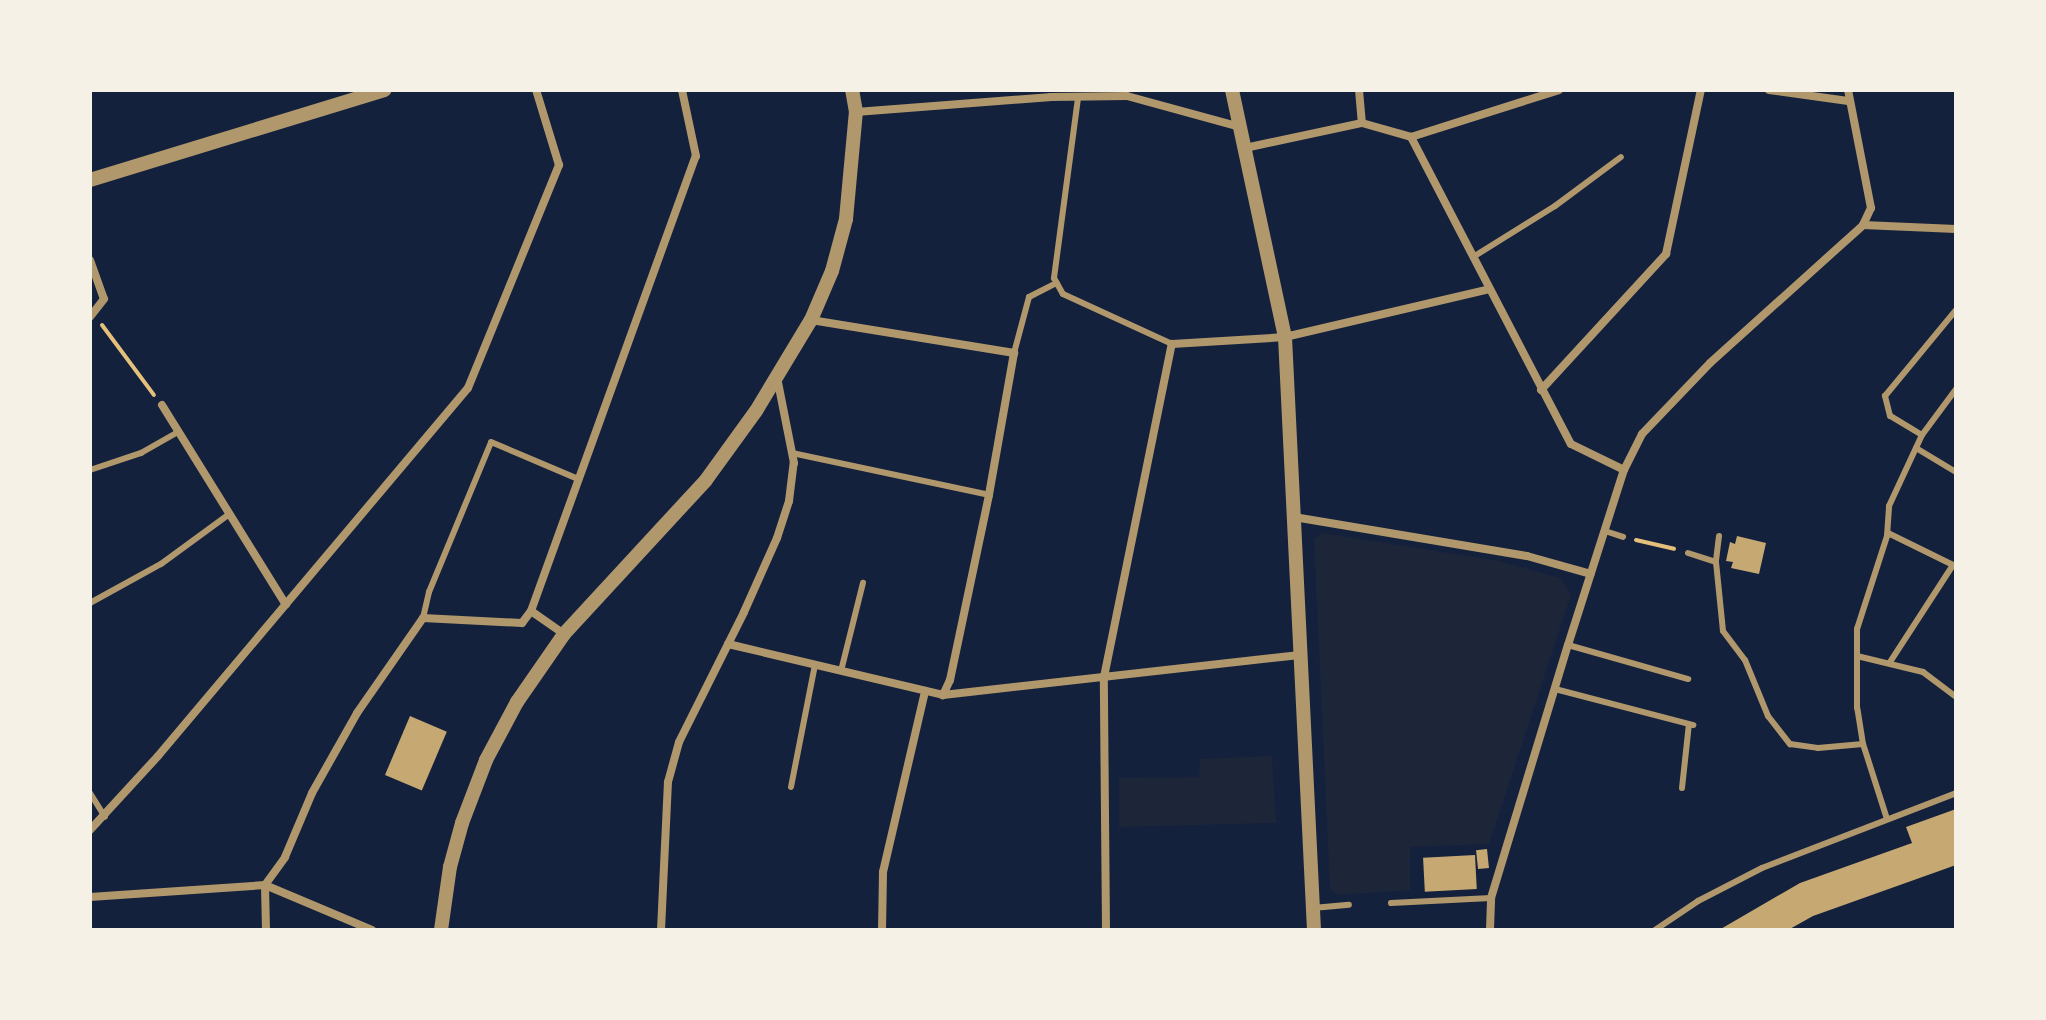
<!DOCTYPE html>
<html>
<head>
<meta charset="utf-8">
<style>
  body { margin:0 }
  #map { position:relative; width:2046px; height:1020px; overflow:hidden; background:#14213d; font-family:"Fira Sans",sans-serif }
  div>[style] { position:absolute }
  .green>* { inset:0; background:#1d2539 }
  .building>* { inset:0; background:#c6a872; transform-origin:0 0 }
  .path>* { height:4px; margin:-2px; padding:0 2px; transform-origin:2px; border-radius:2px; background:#e5c07b }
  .service>* { height:6px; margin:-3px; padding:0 3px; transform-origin:3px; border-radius:3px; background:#b1986c }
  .minor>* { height:8px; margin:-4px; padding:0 4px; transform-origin:4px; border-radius:4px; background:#b1986c }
  .tertiary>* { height:14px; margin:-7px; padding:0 7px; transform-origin:7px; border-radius:7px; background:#b1986c }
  span { translate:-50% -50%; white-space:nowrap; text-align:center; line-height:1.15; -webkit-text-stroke:6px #f6f1e7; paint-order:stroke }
  .frame { position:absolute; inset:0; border:92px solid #f6f1e7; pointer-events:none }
</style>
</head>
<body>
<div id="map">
  <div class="green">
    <div style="clip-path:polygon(1322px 533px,1499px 561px,1560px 578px,1571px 595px,1489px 844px,1410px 847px,1410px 890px,1338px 895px,1330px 889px,1314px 540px)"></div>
    <div style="clip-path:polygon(1272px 756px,1276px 823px,1119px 827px,1119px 778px,1199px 777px,1200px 759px)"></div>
  </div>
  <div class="building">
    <div style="clip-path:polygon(1737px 536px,1766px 543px,1759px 574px,1731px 568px,1733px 562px,1726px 561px,1730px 542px,1735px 544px)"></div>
    <div style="left:410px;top:716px;width:40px;height:64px;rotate:23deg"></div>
    <div style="clip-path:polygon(1956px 809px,1956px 865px,1813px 916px,1788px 930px,1719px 930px,1800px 883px,1912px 843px,1906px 827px)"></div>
    <div style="left:1487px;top:849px;width:19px;height:11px;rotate:84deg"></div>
    <div style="left:1475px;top:855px;width:34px;height:52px;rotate:87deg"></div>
  </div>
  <div class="path">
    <div style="left:102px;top:325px;width:87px;rotate:53.4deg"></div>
    <div style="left:1636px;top:540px;width:39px;rotate:13deg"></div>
  </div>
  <div class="service">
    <div style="left:1078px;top:98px;width:182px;rotate:97.6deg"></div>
    <div style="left:1054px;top:278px;width:18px;rotate:61deg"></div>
    <div style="left:1063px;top:294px;width:120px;rotate:24.6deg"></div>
    <div style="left:1473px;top:257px;width:97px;rotate:-31.9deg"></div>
    <div style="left:1555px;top:206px;width:82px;rotate:-36.6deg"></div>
    <div style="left:1014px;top:353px;width:58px;rotate:-75deg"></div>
    <div style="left:1029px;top:297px;width:31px;rotate:-27deg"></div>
    <div style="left:1922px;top:435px;width:37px;rotate:-149deg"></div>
    <div style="left:1890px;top:416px;width:21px;rotate:-104deg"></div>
    <div style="left:1885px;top:396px;width:112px;rotate:-50.5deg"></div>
    <div style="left:1916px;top:448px;width:47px;rotate:31deg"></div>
    <div style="left:792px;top:453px;width:201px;rotate:12deg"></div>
    <div style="left:90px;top:470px;width:54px;rotate:-18.4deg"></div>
    <div style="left:141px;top:453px;width:43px;rotate:-29.6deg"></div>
    <div style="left:1605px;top:531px;width:19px;rotate:18deg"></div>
    <div style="left:1888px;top:533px;width:72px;rotate:26.2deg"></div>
    <div style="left:1953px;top:565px;width:116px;rotate:123deg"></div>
    <div style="left:1719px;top:536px;width:26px;rotate:97deg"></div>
    <div style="left:1716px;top:562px;width:69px;rotate:84.2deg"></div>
    <div style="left:1723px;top:631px;width:36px;rotate:53deg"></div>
    <div style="left:1745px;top:660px;width:61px;rotate:67.7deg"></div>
    <div style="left:1768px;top:716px;width:36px;rotate:52deg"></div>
    <div style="left:1790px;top:744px;width:28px;rotate:8deg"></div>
    <div style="left:1818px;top:748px;width:45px;rotate:-5.1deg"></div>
    <div style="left:1688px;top:553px;width:29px;rotate:18deg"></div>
    <div style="left:90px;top:603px;width:81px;rotate:-28.8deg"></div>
    <div style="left:161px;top:564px;width:83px;rotate:-36.2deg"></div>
    <div style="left:423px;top:618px;width:27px;rotate:-77deg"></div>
    <div style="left:429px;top:592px;width:162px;rotate:-67.5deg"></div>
    <div style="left:491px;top:442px;width:95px;rotate:23deg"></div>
    <div style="left:1568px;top:645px;width:125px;rotate:15.8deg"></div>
    <div style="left:1857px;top:656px;width:68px;rotate:13.6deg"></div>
    <div style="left:1923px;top:672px;width:41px;rotate:37.1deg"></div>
    <div style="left:841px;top:671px;width:91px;rotate:-76deg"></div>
    <div style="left:1555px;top:689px;width:143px;rotate:14.6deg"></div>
    <div style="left:791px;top:787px;width:124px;rotate:-78.9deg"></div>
    <div style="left:1682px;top:788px;width:64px;rotate:-83.8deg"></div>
    <div style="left:90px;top:793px;width:28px;rotate:58deg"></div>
    <div style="left:1887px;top:819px;width:79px;rotate:-107.7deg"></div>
    <div style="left:1863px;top:744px;width:36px;rotate:-99deg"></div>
    <div style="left:1857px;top:708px;width:79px;rotate:-90deg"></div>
    <div style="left:1857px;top:629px;width:98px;rotate:-72.1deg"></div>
    <div style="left:1887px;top:536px;width:30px;rotate:-86deg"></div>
    <div style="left:1889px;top:506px;width:78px;rotate:-65.1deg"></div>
    <div style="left:1922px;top:435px;width:57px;rotate:-53.5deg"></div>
    <div style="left:1391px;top:903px;width:100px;rotate:-2.9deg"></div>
    <div style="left:1313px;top:908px;width:36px;rotate:-5deg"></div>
    <div style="left:1655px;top:930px;width:52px;rotate:-34deg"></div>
    <div style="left:1698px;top:901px;width:72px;rotate:-27.3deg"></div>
    <div style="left:1762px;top:868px;width:208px;rotate:-21.1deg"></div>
  </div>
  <div class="minor">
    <div style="left:1359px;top:90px;width:33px;rotate:85deg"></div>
    <div style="left:1769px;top:90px;width:80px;rotate:7.9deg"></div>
    <div style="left:856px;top:112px;width:196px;rotate:-4.4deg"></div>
    <div style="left:1051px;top:97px;width:76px;rotate:-0.8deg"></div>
    <div style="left:1127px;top:96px;width:117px;rotate:15.3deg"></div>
    <div style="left:1411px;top:137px;width:155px;rotate:-17.6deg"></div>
    <div style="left:1245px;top:148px;width:120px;rotate:-12.1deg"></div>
    <div style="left:1362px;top:123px;width:51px;rotate:15.9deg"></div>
    <div style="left:1411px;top:137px;width:346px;rotate:62.5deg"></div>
    <div style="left:1571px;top:444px;width:59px;rotate:26.1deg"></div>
    <div style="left:1863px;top:225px;width:93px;rotate:2.5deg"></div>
    <div style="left:90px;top:260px;width:41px;rotate:70.3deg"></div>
    <div style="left:104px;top:299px;width:23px;rotate:128deg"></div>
    <div style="left:811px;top:320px;width:206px;rotate:9.2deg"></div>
    <div style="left:1014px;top:353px;width:144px;rotate:100deg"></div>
    <div style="left:989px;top:495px;width:189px;rotate:101.9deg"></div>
    <div style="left:950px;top:680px;width:17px;rotate:115deg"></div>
    <div style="left:1541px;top:390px;width:185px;rotate:-47.4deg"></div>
    <div style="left:1666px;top:254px;width:168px;rotate:-78deg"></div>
    <div style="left:162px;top:405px;width:235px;rotate:58.2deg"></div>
    <div style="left:1294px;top:517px;width:236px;rotate:9.5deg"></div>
    <div style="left:1527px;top:556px;width:66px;rotate:15.7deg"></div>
    <div style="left:564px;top:634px;width:40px;rotate:-145.1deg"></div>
    <div style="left:531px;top:611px;width:484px;rotate:-70.1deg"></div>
    <div style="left:696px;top:156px;width:67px;rotate:-102deg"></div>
    <div style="left:728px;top:644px;width:221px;rotate:13.3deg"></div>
    <div style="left:943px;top:695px;width:359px;rotate:-6.4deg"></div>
    <div style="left:90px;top:830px;width:100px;rotate:-47.4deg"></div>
    <div style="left:158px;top:756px;width:481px;rotate:-49.9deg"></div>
    <div style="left:468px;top:388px;width:241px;rotate:-67.8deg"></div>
    <div style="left:559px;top:165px;width:78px;rotate:-107deg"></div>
    <div style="left:90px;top:897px;width:175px;rotate:-3.9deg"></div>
    <div style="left:265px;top:885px;width:116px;rotate:22.8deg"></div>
    <div style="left:266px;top:930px;width:45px;rotate:-91.3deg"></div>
    <div style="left:265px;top:885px;width:34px;rotate:-54deg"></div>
    <div style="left:285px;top:857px;width:69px;rotate:-67.1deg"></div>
    <div style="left:312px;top:793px;width:92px;rotate:-60.6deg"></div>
    <div style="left:357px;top:713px;width:116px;rotate:-55.2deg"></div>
    <div style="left:423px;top:618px;width:99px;rotate:2.9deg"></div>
    <div style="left:522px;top:623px;width:15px;rotate:-53deg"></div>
    <div style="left:661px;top:930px;width:148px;rotate:-87.3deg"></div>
    <div style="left:668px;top:782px;width:41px;rotate:-74.6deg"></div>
    <div style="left:679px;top:742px;width:145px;rotate:-63.4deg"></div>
    <div style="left:744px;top:612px;width:81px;rotate:-66deg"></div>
    <div style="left:777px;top:538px;width:39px;rotate:-72deg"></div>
    <div style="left:789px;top:501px;width:38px;rotate:-83deg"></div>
    <div style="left:794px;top:463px;width:88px;rotate:-101.2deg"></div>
    <div style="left:882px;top:930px;width:58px;rotate:-89deg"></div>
    <div style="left:883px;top:872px;width:186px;rotate:-76.9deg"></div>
    <div style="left:1106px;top:930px;width:253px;rotate:-90.5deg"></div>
    <div style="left:1104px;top:677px;width:340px;rotate:-78.5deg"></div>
    <div style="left:1172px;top:344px;width:113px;rotate:-3.5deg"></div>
    <div style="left:1285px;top:337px;width:210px;rotate:-13.2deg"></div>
    <div style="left:1490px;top:930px;width:32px;rotate:-88deg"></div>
    <div style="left:1491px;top:898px;width:264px;rotate:-73.1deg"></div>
    <div style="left:1568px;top:645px;width:184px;rotate:-72.3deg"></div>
    <div style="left:1624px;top:470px;width:40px;rotate:-63.4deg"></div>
    <div style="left:1642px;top:434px;width:98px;rotate:-46.2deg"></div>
    <div style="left:1710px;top:363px;width:206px;rotate:-42deg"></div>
    <div style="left:1863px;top:225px;width:19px;rotate:-65deg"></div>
    <div style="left:1871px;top:208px;width:120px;rotate:-101deg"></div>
  </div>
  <div class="tertiary">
    <div style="left:1232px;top:90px;width:253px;rotate:77.9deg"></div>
    <div style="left:1285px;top:337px;width:594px;rotate:87.2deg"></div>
    <div style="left:90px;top:180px;width:308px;rotate:-17deg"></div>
    <div style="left:441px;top:930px;width:64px;rotate:-81.9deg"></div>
    <div style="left:450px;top:867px;width:46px;rotate:-74.7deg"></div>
    <div style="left:462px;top:823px;width:67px;rotate:-69.1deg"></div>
    <div style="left:486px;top:760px;width:66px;rotate:-61.9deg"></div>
    <div style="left:517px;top:702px;width:83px;rotate:-55.3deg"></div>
    <div style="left:564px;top:634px;width:209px;rotate:-47.3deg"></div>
    <div style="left:706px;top:480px;width:85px;rotate:-54.1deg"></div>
    <div style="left:756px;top:411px;width:106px;rotate:-58.9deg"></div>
    <div style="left:811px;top:320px;width:53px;rotate:-66.8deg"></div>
    <div style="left:832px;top:271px;width:54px;rotate:-74.9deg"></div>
    <div style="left:846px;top:219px;width:107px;rotate:-84.7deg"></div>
    <div style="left:856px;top:112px;width:22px;rotate:-100deg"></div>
  </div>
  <div class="frame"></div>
</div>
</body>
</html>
